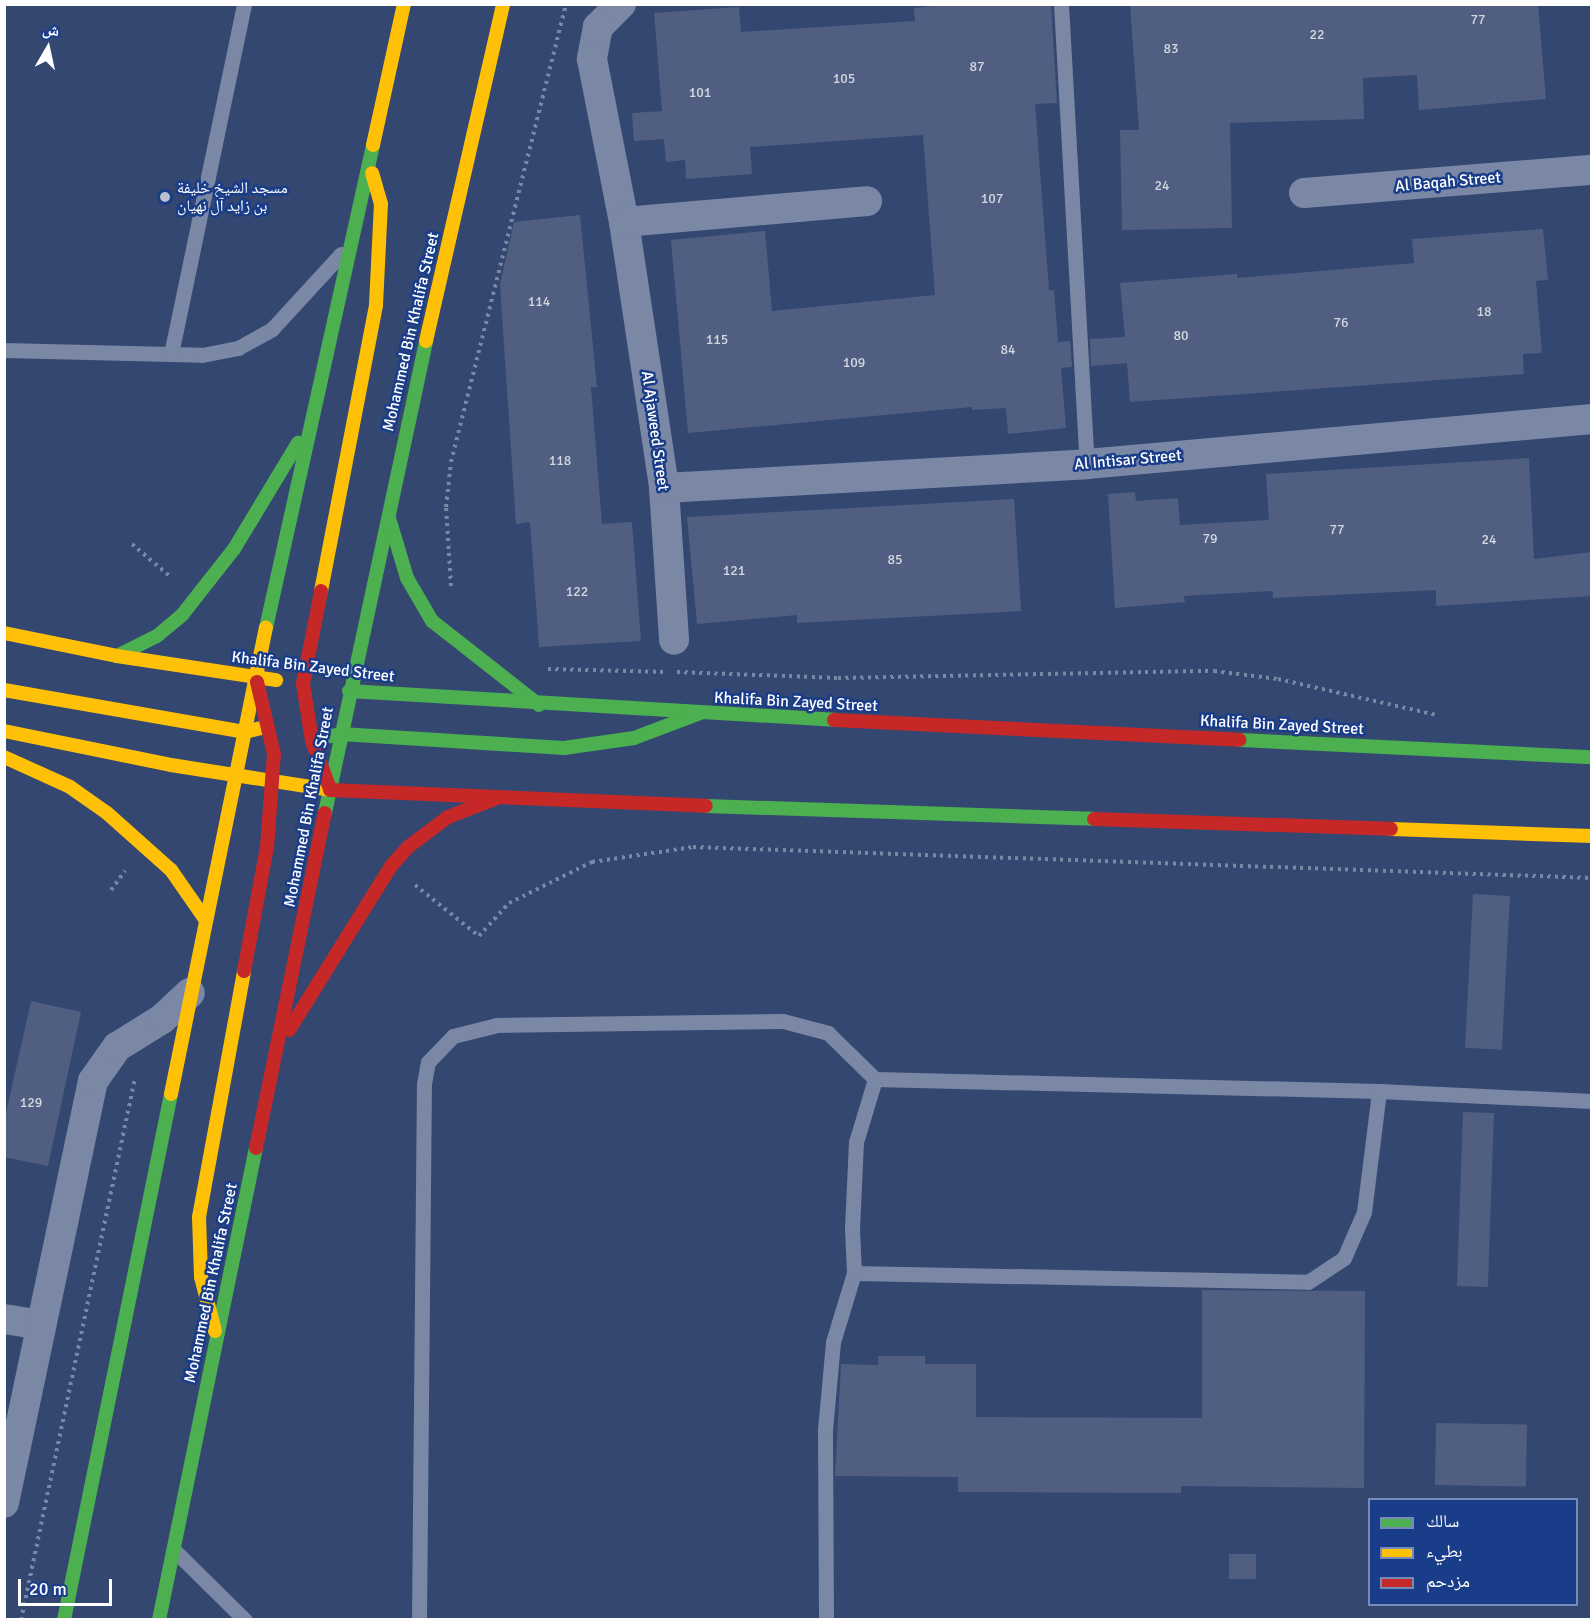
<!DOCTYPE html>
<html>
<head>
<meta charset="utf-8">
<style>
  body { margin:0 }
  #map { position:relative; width:1596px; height:1624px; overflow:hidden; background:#334771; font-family:Signika,"Noto Naskh Arabic",sans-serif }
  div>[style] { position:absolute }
  .building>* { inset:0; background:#505f81; transform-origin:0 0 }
  .path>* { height:4px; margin-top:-2px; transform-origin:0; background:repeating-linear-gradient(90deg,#7a88a5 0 3px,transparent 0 7.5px) }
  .lane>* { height:15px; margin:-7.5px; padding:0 7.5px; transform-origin:7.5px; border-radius:7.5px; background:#7a88a5 }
  .street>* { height:30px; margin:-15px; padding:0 15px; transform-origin:15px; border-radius:15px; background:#7a88a5 }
  .fast>* { height:14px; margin:-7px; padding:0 7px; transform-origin:7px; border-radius:7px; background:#4caf50 }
  .slow>* { height:14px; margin:-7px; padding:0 7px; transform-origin:7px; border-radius:7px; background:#ffc107 }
  .jam>* { height:14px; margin:-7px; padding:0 7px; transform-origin:7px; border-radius:7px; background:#c62828 }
  .dots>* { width:16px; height:16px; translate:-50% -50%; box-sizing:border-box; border:3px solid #1a3d8a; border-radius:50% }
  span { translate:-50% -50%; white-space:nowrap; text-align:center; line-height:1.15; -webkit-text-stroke:5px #1a3d8a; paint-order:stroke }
  .number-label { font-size:14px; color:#d3d7e0 }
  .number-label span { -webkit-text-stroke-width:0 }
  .street-label { font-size:16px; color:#fff }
  .poi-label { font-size:16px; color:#fff }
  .left { translate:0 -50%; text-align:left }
  .frame { position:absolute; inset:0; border:6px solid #fff; pointer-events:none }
  .legend { position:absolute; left:1368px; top:1498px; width:210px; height:108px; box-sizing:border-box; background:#1a3d8a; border:2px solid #768bb9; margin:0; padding:8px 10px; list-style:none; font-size:18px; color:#fff }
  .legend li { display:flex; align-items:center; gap:12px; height:30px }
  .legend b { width:30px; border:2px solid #768bb9 }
  .north { position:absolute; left:18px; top:18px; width:60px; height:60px; -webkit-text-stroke:4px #1a3d8a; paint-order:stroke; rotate:9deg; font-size:16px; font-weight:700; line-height:24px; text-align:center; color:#fff }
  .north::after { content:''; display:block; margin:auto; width:21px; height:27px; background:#fff; clip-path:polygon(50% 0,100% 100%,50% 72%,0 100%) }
  .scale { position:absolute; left:18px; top:1579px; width:94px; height:27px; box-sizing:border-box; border:3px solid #fff; border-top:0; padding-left:8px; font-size:18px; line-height:21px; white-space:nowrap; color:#fff; -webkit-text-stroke:4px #1a3d8a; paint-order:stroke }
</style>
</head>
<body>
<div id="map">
  <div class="building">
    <div style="clip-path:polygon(954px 4px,1051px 4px,1057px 103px,1035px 104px,1049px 290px,1054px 290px,1058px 342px,1070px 341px,1072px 367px,1061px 368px,1066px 428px,1008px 434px,1006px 408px,972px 410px,972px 407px,688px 433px,671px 240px,765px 231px,772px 311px,935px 295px,923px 135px,750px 147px,752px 174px,686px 179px,685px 160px,666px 162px,664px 139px,634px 141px,632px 113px,662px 111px,654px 13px,739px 7px,741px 32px,915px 21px,914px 8px)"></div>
    <div style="clip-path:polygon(1130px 4px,1538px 4px,1546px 99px,1419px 110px,1417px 75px,1363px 78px,1364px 119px,1230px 123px,1232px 228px,1122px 230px,1120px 130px,1139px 130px)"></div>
    <div style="clip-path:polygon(580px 215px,597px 387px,591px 387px,602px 524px,632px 522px,641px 641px,539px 647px,530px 522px,516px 524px,500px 285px,514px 222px)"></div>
    <div style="clip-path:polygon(1543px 229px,1548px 280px,1536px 281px,1542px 353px,1523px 354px,1524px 374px,1130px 402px,1127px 363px,1091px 366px,1090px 339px,1125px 337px,1120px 283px,1237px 274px,1237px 278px,1414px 263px,1412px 239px)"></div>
    <div style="clip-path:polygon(1529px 458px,1534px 559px,1592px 552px,1592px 596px,1436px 606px,1436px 590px,1273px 598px,1273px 591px,1184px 596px,1185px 602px,1115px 608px,1108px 494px,1135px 492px,1136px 501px,1178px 498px,1180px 525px,1269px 520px,1266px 474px)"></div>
    <div style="clip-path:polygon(1014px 499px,1021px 611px,797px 623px,797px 615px,697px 624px,687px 517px)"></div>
    <div style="left:1473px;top:894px;width:37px;height:154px;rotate:3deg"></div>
    <div style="clip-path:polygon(31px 1001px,81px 1012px,48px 1166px,4px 1157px,4px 1122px)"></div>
    <div style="left:1463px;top:1112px;width:31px;height:174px;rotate:2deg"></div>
    <div style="clip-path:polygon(1202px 1290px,1365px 1291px,1364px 1488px,1181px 1486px,1181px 1493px,958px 1492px,958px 1477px,835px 1476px,841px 1364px,878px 1365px,878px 1356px,925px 1356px,925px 1364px,976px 1364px,976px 1417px,1202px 1418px)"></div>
    <div style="left:1436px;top:1423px;width:91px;height:62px;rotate:1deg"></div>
    <div style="left:1229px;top:1554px;width:27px;height:25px"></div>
  </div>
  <div class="path">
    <div style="left:132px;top:544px;width:52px;rotate:40.4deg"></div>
    <div style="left:451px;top:586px;width:79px;rotate:-93.6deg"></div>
    <div style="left:446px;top:507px;width:45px;rotate:-83.7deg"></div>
    <div style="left:451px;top:462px;width:472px;rotate:-75.9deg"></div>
    <div style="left:548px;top:669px;width:119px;rotate:1.4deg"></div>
    <div style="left:677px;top:672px;width:161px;rotate:2.1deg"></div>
    <div style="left:838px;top:678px;width:376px;rotate:-1.1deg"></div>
    <div style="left:1214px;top:671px;width:64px;rotate:7.1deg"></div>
    <div style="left:1278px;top:679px;width:162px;rotate:12.8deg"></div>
    <div style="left:415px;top:885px;width:82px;rotate:38.6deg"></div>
    <div style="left:479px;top:936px;width:45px;rotate:-47.7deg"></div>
    <div style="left:509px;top:903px;width:93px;rotate:-26.3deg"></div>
    <div style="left:592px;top:862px;width:102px;rotate:-8.4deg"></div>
    <div style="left:693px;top:847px;width:900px;rotate:1.97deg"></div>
    <div style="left:111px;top:890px;width:24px;rotate:-54deg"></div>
    <div style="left:21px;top:1620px;width:554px;rotate:-78.12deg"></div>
  </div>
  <div class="lane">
    <div style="left:1061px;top:4px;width:461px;rotate:86.8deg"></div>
    <div style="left:4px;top:350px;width:198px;rotate:1.4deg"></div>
    <div style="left:202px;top:355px;width:37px;rotate:-11deg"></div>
    <div style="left:238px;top:348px;width:39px;rotate:-29deg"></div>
    <div style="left:272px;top:329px;width:102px;rotate:-47.4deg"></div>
    <div style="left:171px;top:354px;width:358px;rotate:-78.2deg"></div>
    <div style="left:854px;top:1273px;width:454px;rotate:1.1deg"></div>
    <div style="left:1308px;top:1282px;width:43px;rotate:-33.7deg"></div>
    <div style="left:1344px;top:1258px;width:50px;rotate:-66.5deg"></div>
    <div style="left:1364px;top:1212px;width:122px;rotate:-82.9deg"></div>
    <div style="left:174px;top:1550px;width:100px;rotate:44.6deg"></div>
    <div style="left:419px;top:1620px;width:536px;rotate:-89.47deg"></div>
    <div style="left:424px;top:1084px;width:22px;rotate:-80deg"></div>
    <div style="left:428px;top:1062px;width:36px;rotate:-46deg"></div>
    <div style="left:453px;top:1036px;width:45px;rotate:-14deg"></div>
    <div style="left:497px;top:1025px;width:286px;rotate:-0.8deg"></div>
    <div style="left:783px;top:1021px;width:47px;rotate:14.9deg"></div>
    <div style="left:828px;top:1033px;width:66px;rotate:44.4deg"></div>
    <div style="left:875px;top:1079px;width:504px;rotate:1.36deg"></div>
    <div style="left:1379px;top:1091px;width:213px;rotate:2.7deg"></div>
    <div style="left:826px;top:1620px;width:190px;rotate:-90.3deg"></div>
    <div style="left:825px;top:1430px;width:88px;rotate:-84.8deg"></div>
    <div style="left:833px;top:1342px;width:72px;rotate:-73.1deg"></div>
    <div style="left:854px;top:1273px;width:44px;rotate:-92.6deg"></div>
    <div style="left:852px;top:1229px;width:87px;rotate:-87.4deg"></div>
    <div style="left:856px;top:1142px;width:66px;rotate:-73.2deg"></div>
  </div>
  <div class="street">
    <div style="left:621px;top:4px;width:33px;rotate:135deg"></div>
    <div style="left:598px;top:27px;width:33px;rotate:101deg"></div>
    <div style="left:592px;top:59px;width:166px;rotate:78.9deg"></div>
    <div style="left:624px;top:222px;width:269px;rotate:81.4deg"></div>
    <div style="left:664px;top:488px;width:152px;rotate:86.2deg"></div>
    <div style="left:1304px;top:193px;width:289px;rotate:-4.6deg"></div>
    <div style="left:624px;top:222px;width:244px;rotate:-4.9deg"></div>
    <div style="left:664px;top:488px;width:424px;rotate:-3.2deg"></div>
    <div style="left:1087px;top:464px;width:507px;rotate:-5.09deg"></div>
    <div style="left:4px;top:1319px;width:37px;rotate:9deg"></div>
    <div style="left:4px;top:1503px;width:431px;rotate:-78.1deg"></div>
    <div style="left:93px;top:1081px;width:42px;rotate:-54.8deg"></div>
    <div style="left:117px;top:1047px;width:53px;rotate:-31.9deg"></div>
    <div style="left:162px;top:1019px;width:38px;rotate:-43deg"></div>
  </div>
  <div class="fast">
    <div style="left:389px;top:518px;width:63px;rotate:73.3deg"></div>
    <div style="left:407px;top:578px;width:50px;rotate:59.8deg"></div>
    <div style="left:432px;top:621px;width:136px;rotate:38.1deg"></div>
    <div style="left:266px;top:628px;width:495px;rotate:-77.5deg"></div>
    <div style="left:117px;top:656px;width:45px;rotate:-26.6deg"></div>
    <div style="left:157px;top:636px;width:33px;rotate:-40deg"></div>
    <div style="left:182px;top:615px;width:84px;rotate:-51.8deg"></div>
    <div style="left:234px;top:549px;width:124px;rotate:-58.9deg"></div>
    <div style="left:349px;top:691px;width:486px;rotate:3.4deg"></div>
    <div style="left:321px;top:738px;width:20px;rotate:-11deg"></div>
    <div style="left:341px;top:734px;width:223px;rotate:3.6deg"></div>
    <div style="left:564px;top:748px;width:71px;rotate:-8.1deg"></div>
    <div style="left:634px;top:738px;width:71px;rotate:-20.7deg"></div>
    <div style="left:1240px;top:740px;width:352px;rotate:2.8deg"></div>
    <div style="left:706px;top:806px;width:388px;rotate:1.9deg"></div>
    <div style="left:325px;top:813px;width:483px;rotate:-77.9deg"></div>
    <div style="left:64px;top:1620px;width:537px;rotate:-78.5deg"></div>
    <div style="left:159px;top:1620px;width:482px;rotate:-78.4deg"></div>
  </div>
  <div class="slow">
    <div style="left:373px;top:145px;width:144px;rotate:-77.6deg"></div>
    <div style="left:426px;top:341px;width:346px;rotate:-77.1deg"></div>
    <div style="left:321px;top:591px;width:291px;rotate:-79.1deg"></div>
    <div style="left:376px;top:305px;width:101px;rotate:-87.2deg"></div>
    <div style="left:381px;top:204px;width:32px;rotate:-106deg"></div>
    <div style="left:4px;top:633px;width:115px;rotate:11.5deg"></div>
    <div style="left:117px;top:656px;width:161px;rotate:8.6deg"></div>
    <div style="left:4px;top:690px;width:244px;rotate:9.9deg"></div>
    <div style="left:244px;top:732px;width:22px;rotate:-13deg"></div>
    <div style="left:4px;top:731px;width:170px;rotate:11.5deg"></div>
    <div style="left:171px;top:765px;width:161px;rotate:8.9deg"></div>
    <div style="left:4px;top:757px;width:72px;rotate:24.4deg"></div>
    <div style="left:70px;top:787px;width:45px;rotate:35.1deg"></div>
    <div style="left:107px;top:813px;width:86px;rotate:41.7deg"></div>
    <div style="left:171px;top:870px;width:60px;rotate:55.2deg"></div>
    <div style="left:1391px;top:829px;width:201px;rotate:2deg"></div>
    <div style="left:171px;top:1094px;width:476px;rotate:-78.5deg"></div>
    <div style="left:215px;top:1331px;width:56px;rotate:-104.5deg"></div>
    <div style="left:201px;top:1277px;width:60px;rotate:-91.9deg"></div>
    <div style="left:199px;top:1217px;width:250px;rotate:-79.6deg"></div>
  </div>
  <div class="jam">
    <div style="left:321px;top:591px;width:95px;rotate:101deg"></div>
    <div style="left:303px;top:684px;width:58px;rotate:81deg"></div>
    <div style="left:312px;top:741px;width:51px;rotate:69.4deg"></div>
    <div style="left:834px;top:720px;width:406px;rotate:2.8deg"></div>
    <div style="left:330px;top:790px;width:376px;rotate:2.4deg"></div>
    <div style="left:1094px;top:819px;width:297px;rotate:1.9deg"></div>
    <div style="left:244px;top:971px;width:126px;rotate:-79.5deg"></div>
    <div style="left:267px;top:847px;width:93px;rotate:-85.7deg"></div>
    <div style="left:274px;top:754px;width:74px;rotate:-103.3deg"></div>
    <div style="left:289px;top:1030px;width:193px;rotate:-58.1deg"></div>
    <div style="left:391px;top:866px;width:25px;rotate:-48deg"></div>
    <div style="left:408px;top:847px;width:50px;rotate:-36.9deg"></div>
    <div style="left:448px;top:817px;width:50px;rotate:-21deg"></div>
    <div style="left:256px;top:1148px;width:342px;rotate:-78.4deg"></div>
  </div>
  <div class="dots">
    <div style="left:165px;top:197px;background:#b8bfcd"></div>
  </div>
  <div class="number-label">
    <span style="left:1478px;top:20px">77</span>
    <span style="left:1317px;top:35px">22</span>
    <span style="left:1171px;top:49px">83</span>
    <span style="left:977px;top:67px">87</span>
    <span style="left:844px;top:79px">105</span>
    <span style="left:700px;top:93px">101</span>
    <span style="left:1162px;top:186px">24</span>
    <span style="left:992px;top:199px">107</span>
    <span style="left:539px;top:302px">114</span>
    <span style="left:1484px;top:312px">18</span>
    <span style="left:1341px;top:323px">76</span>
    <span style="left:1181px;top:336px">80</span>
    <span style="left:717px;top:340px">115</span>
    <span style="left:1008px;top:350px">84</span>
    <span style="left:854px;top:363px">109</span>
    <span style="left:560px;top:461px">118</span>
    <span style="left:1337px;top:530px">77</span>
    <span style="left:1210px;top:539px">79</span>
    <span style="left:1489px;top:540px">24</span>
    <span style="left:895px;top:560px">85</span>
    <span style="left:734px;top:571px">121</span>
    <span style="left:577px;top:592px">122</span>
    <span style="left:31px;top:1103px">129</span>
  </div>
  <div class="street-label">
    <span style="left:1448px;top:182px;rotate:-5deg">Al Baqah Street</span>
    <span style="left:411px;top:332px;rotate:-77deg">Mohammed Bin Khalifa Street</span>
    <span style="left:655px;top:431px;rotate:82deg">Al Ajaweed Street</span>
    <span style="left:1128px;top:460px;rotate:-5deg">Al Intisar Street</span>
    <span style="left:313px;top:667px;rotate:7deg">Khalifa Bin Zayed Street</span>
    <span style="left:796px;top:702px;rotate:3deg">Khalifa Bin Zayed Street</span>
    <span style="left:1282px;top:725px;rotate:3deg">Khalifa Bin Zayed Street</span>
    <span style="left:309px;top:807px;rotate:-79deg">Mohammed Bin Khalifa Street</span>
    <span style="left:211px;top:1283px;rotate:-78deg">Mohammed Bin Khalifa Street</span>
  </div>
  <div class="poi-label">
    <span class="left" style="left:177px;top:197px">مسجد الشيخ خليفة<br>بن زايد آل نهيان</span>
  </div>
  <div class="frame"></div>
  <ul class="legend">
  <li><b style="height:8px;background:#4caf50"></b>سالك</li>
  <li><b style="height:8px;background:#ffc107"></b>بطيء</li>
  <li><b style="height:8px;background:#c62828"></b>مزدحم</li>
  </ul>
  <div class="north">ش</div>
  <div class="scale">20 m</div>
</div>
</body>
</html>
